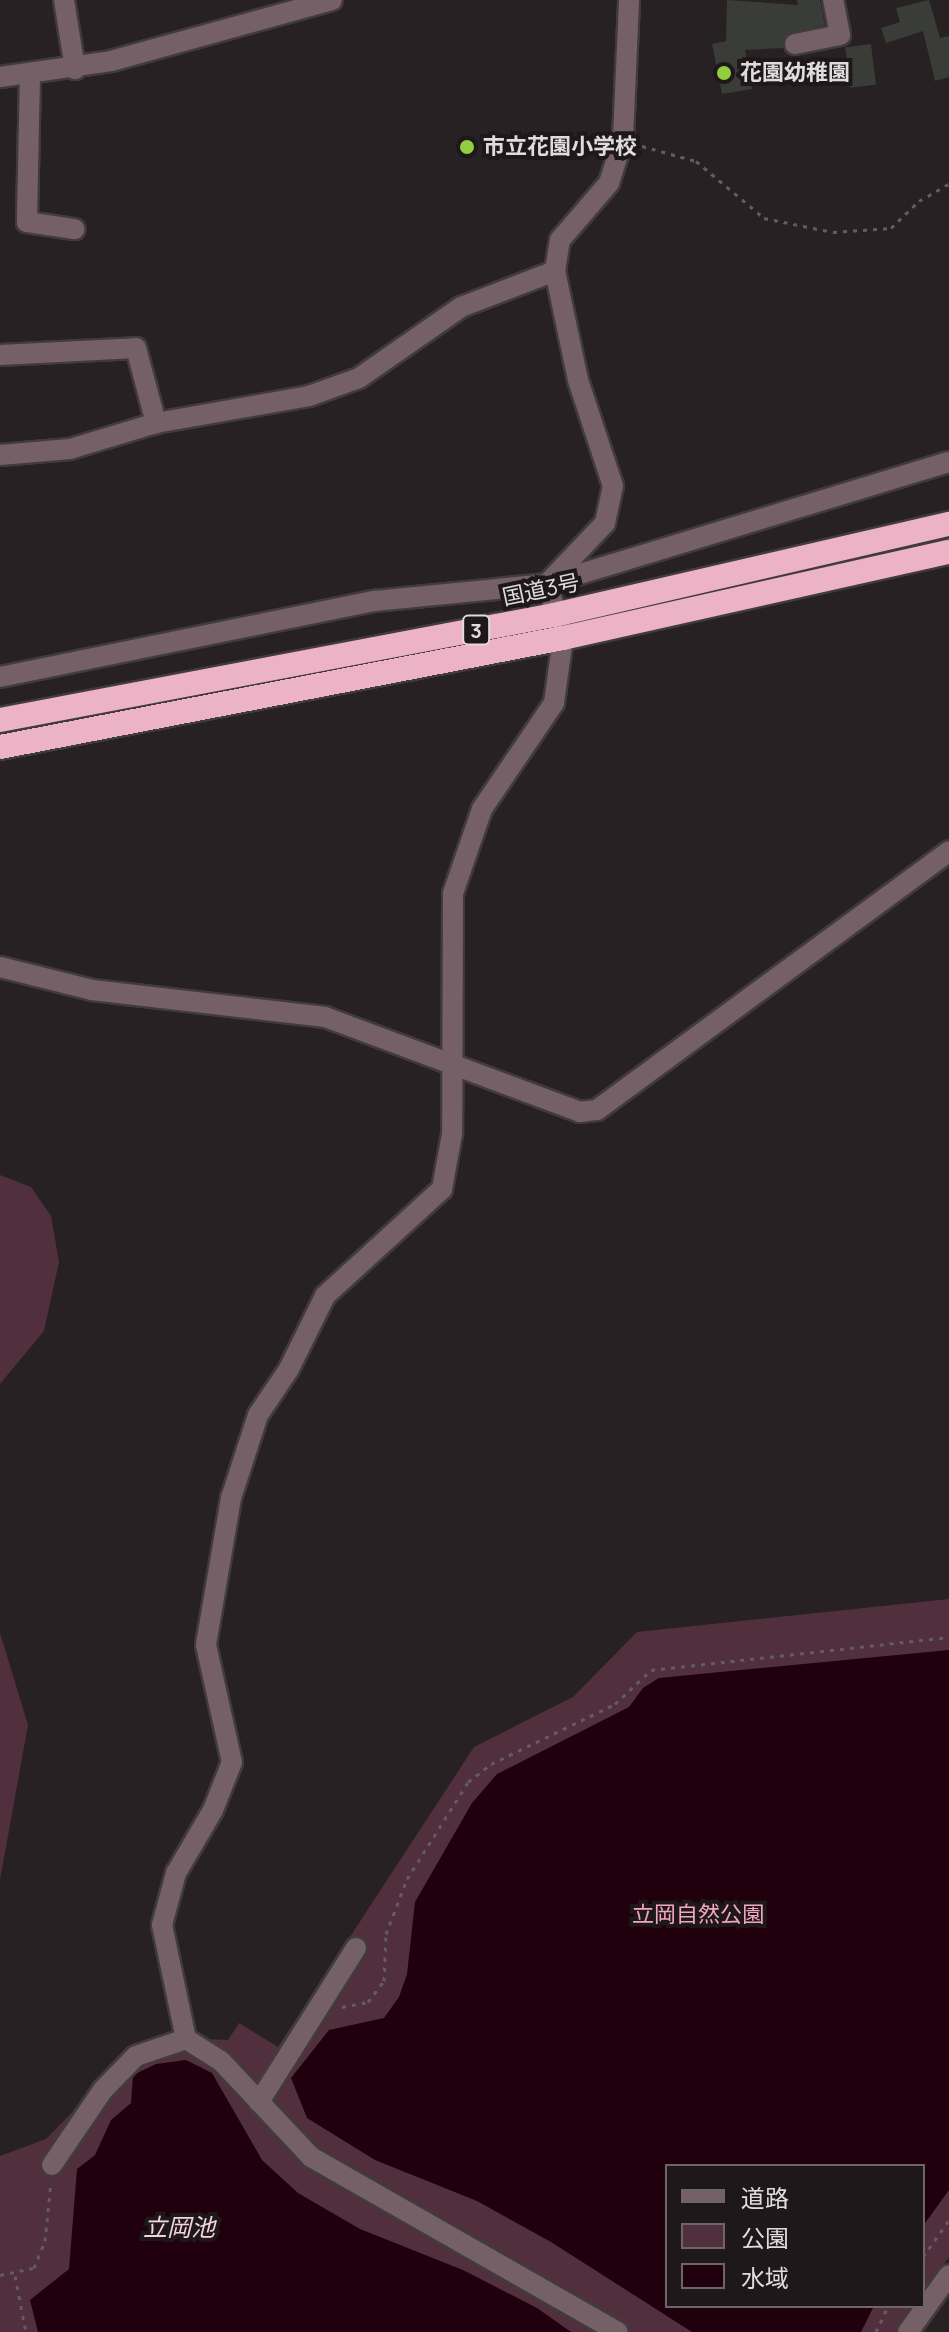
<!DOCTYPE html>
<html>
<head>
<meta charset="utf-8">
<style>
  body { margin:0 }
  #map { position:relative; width:949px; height:2332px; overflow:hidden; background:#282123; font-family:Manrope,"Noto Sans JP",sans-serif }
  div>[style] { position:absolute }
  .green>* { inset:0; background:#522f3c }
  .water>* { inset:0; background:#1f000c }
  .building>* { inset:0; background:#393c37; transform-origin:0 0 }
  .path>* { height:3px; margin-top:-1.5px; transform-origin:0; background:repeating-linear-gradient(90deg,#625c5e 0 4px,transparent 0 10px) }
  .roads { filter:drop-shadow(2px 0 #423b3d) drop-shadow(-2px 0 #423b3d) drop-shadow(0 2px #423b3d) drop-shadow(0 -2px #423b3d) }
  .minor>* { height:20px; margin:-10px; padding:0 10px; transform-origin:10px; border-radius:10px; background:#766067 }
  .highway>* { height:24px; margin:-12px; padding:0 12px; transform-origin:12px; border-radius:12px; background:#ecb3c6 }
  .dots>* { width:22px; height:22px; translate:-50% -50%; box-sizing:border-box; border:4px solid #1e181a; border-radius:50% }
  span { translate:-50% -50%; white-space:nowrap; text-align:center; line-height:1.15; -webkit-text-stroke:8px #1e181a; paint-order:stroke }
  .shield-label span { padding:2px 6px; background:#1e181a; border:2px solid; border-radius:6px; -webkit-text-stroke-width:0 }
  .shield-label { font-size:20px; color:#e0dcdd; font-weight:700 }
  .poi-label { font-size:22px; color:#e0dcdd; font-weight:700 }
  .left { translate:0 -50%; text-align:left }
  .street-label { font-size:22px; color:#e0dcdd }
  .park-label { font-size:22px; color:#f4a5c1 }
  .water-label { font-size:24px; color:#f5d4df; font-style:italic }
  .legend { position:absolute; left:665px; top:2164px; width:260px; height:144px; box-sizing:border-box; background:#1e181a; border:2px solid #6c6668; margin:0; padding:10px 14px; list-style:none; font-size:24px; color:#e0dcdd }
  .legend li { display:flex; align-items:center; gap:16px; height:40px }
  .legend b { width:40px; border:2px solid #6c6668 }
</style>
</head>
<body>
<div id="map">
  <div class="green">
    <div style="clip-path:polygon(0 1175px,31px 1187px,51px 1216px,59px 1262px,44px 1331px,0 1384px)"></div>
    <div style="clip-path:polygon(949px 1599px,949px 2257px,923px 2291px,923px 2166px,667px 2166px,667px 2306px,912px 2306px,896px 2332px,0 2332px,0 2156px,46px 2139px,131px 2052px,160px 2037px,228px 2040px,239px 2023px,278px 2047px,474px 1747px,573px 1697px,637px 1632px)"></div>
    <div style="clip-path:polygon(0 1633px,28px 1725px,0 1880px)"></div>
  </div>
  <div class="water">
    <div style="clip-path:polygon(949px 1650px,949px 2190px,923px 2226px,923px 2166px,667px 2166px,667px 2306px,874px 2306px,861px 2332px,692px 2332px,551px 2242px,477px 2201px,375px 2160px,307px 2118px,291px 2078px,329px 2030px,384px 2018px,399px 1997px,407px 1974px,415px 1902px,472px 1803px,497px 1774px,629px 1707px,643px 1688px,659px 1678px)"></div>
    <div style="clip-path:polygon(186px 2060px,212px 2073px,262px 2160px,298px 2193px,360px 2229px,463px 2270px,537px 2308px,571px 2332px,38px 2332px,30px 2300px,69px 2269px,77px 2169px,95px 2155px,111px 2120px,131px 2103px,133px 2075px,156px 2064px)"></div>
  </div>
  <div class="building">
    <div style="clip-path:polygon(727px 0,798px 5px,797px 0,820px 0,825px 25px,787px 34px,783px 48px,745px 50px,752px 89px,722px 94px,712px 44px,726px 41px)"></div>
    <div style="clip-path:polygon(929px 0,940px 38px,949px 36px,949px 77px,935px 81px,923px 31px,886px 43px,881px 28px,900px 22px,896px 8px)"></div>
    <div style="left:871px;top:44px;width:41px;height:26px;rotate:83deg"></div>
  </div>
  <div class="path">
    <div style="left:642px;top:146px;width:56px;rotate:15.5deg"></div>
    <div style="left:696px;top:161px;width:89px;rotate:40deg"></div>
    <div style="left:764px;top:218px;width:70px;rotate:11.5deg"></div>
    <div style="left:833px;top:232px;width:58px;rotate:-3.9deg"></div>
    <div style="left:891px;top:228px;width:39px;rotate:-44deg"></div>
    <div style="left:919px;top:201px;width:34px;rotate:-30deg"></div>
    <div style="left:342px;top:2007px;width:26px;rotate:-11deg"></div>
    <div style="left:368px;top:2002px;width:26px;rotate:-53deg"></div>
    <div style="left:384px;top:1981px;width:47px;rotate:-87.6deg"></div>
    <div style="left:386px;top:1934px;width:59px;rotate:-69.1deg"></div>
    <div style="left:407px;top:1879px;width:115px;rotate:-57.8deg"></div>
    <div style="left:468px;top:1782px;width:29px;rotate:-38deg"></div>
    <div style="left:491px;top:1764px;width:138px;rotate:-25.8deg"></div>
    <div style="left:615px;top:1704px;width:50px;rotate:-43.4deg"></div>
    <div style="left:651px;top:1670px;width:300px;rotate:-6.3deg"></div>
    <div style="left:923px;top:2257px;width:45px;rotate:-54.9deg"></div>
    <div style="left:0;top:2275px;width:35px;rotate:-12deg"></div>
    <div style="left:34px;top:2268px;width:29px;rotate:-68deg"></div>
    <div style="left:45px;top:2241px;width:60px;rotate:-84.3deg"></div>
    <div style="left:15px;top:2276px;width:57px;rotate:78.9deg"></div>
    <div style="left:876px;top:2332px;width:29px;rotate:-65deg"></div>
  </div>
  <div class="roads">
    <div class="minor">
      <div style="left:64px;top:0;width:70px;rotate:80.9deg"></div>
      <div style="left:795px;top:44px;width:46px;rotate:-11.3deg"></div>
      <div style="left:840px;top:35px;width:36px;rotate:-101deg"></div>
      <div style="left:30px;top:75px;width:147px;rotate:91.2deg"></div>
      <div style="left:27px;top:222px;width:48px;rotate:8.5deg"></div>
      <div style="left:0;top:77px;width:112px;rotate:-8.2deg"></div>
      <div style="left:111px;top:61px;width:229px;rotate:-15.4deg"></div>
      <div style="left:0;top:355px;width:136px;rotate:-2.9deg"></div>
      <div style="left:136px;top:348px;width:78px;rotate:75.1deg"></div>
      <div style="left:0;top:455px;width:70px;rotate:-4.9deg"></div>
      <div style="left:70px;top:449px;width:90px;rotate:-16.8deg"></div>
      <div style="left:156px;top:423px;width:155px;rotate:-10deg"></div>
      <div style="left:309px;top:396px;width:53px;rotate:-19.8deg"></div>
      <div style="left:359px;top:378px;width:124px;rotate:-34.8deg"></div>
      <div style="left:461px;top:307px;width:101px;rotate:-21deg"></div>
      <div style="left:547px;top:584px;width:56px;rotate:73.5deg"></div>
      <div style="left:563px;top:638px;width:66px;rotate:97.9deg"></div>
      <div style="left:554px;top:703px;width:128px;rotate:124.2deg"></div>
      <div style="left:482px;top:809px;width:89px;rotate:109deg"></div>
      <div style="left:453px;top:893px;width:241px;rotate:90.2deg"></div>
      <div style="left:452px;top:1134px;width:56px;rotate:100.3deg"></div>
      <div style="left:442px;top:1189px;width:159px;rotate:137.6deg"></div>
      <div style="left:325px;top:1296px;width:81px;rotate:116.3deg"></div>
      <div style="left:289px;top:1369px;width:55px;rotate:124deg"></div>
      <div style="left:258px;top:1415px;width:87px;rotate:108deg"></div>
      <div style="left:231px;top:1498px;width:149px;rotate:99.7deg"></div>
      <div style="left:206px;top:1645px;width:120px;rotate:77.5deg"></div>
      <div style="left:232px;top:1762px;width:52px;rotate:111.6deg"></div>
      <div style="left:213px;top:1810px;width:73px;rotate:120.4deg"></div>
      <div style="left:176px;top:1873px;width:54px;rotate:105.1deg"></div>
      <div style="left:162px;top:1925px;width:116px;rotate:78.1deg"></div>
      <div style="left:186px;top:2039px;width:41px;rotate:32.2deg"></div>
      <div style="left:221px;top:2061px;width:132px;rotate:46.8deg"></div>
      <div style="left:311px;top:2157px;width:353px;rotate:29.7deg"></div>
      <div style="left:547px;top:584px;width:84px;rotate:-46.4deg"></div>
      <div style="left:605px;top:523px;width:38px;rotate:-78deg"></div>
      <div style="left:613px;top:486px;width:112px;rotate:-108.3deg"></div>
      <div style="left:578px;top:380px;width:111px;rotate:-101.9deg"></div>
      <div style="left:555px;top:271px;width:31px;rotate:-81deg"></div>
      <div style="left:560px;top:240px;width:75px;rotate:-49.3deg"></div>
      <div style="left:609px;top:183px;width:46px;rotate:-72.3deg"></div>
      <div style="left:623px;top:139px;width:139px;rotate:-87.5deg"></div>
      <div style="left:0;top:677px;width:382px;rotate:-11.5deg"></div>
      <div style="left:374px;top:601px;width:174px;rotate:-5.6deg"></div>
      <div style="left:547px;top:584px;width:420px;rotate:-16.9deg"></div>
      <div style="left:0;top:967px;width:95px;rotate:14deg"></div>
      <div style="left:92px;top:990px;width:235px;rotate:6.6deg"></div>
      <div style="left:325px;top:1017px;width:272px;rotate:20.4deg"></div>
      <div style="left:580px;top:1112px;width:17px;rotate:-7deg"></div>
      <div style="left:597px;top:1110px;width:437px;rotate:-36.3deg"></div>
      <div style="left:259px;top:2102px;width:182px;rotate:-57.8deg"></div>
      <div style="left:52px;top:2165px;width:91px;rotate:-55.8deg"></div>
      <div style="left:103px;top:2090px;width:47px;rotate:-45.9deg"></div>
      <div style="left:136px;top:2056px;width:53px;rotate:-18.8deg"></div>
      <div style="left:908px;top:2332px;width:70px;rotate:-54.3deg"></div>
    </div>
    <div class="highway">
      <div style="left:0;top:720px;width:564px;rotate:-10.73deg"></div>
      <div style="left:554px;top:615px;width:405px;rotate:-13deg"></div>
      <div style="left:0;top:747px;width:573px;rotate:-10.96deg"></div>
      <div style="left:563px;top:638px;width:395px;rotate:-12.6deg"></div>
    </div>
  </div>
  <div class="dots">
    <div style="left:724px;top:73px;background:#92cd3f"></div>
    <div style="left:467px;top:147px;background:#92cd3f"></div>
  </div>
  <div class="shield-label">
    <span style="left:476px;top:630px">3</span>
  </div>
  <div class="poi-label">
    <span class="left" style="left:740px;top:73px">花園幼稚園</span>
    <span class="left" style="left:483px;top:147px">市立花園小学校</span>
  </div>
  <div class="street-label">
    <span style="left:541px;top:590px;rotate:-12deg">国道3号</span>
  </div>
  <div class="park-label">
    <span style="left:698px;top:1915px">立岡自然公園</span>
  </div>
  <div class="water-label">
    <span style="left:179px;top:2227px">立岡池</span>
  </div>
  <ul class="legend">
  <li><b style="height:10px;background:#766067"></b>道路</li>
  <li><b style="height:22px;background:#522f3c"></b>公園</li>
  <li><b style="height:22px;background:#1f000c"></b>水域</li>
  </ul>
</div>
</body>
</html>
